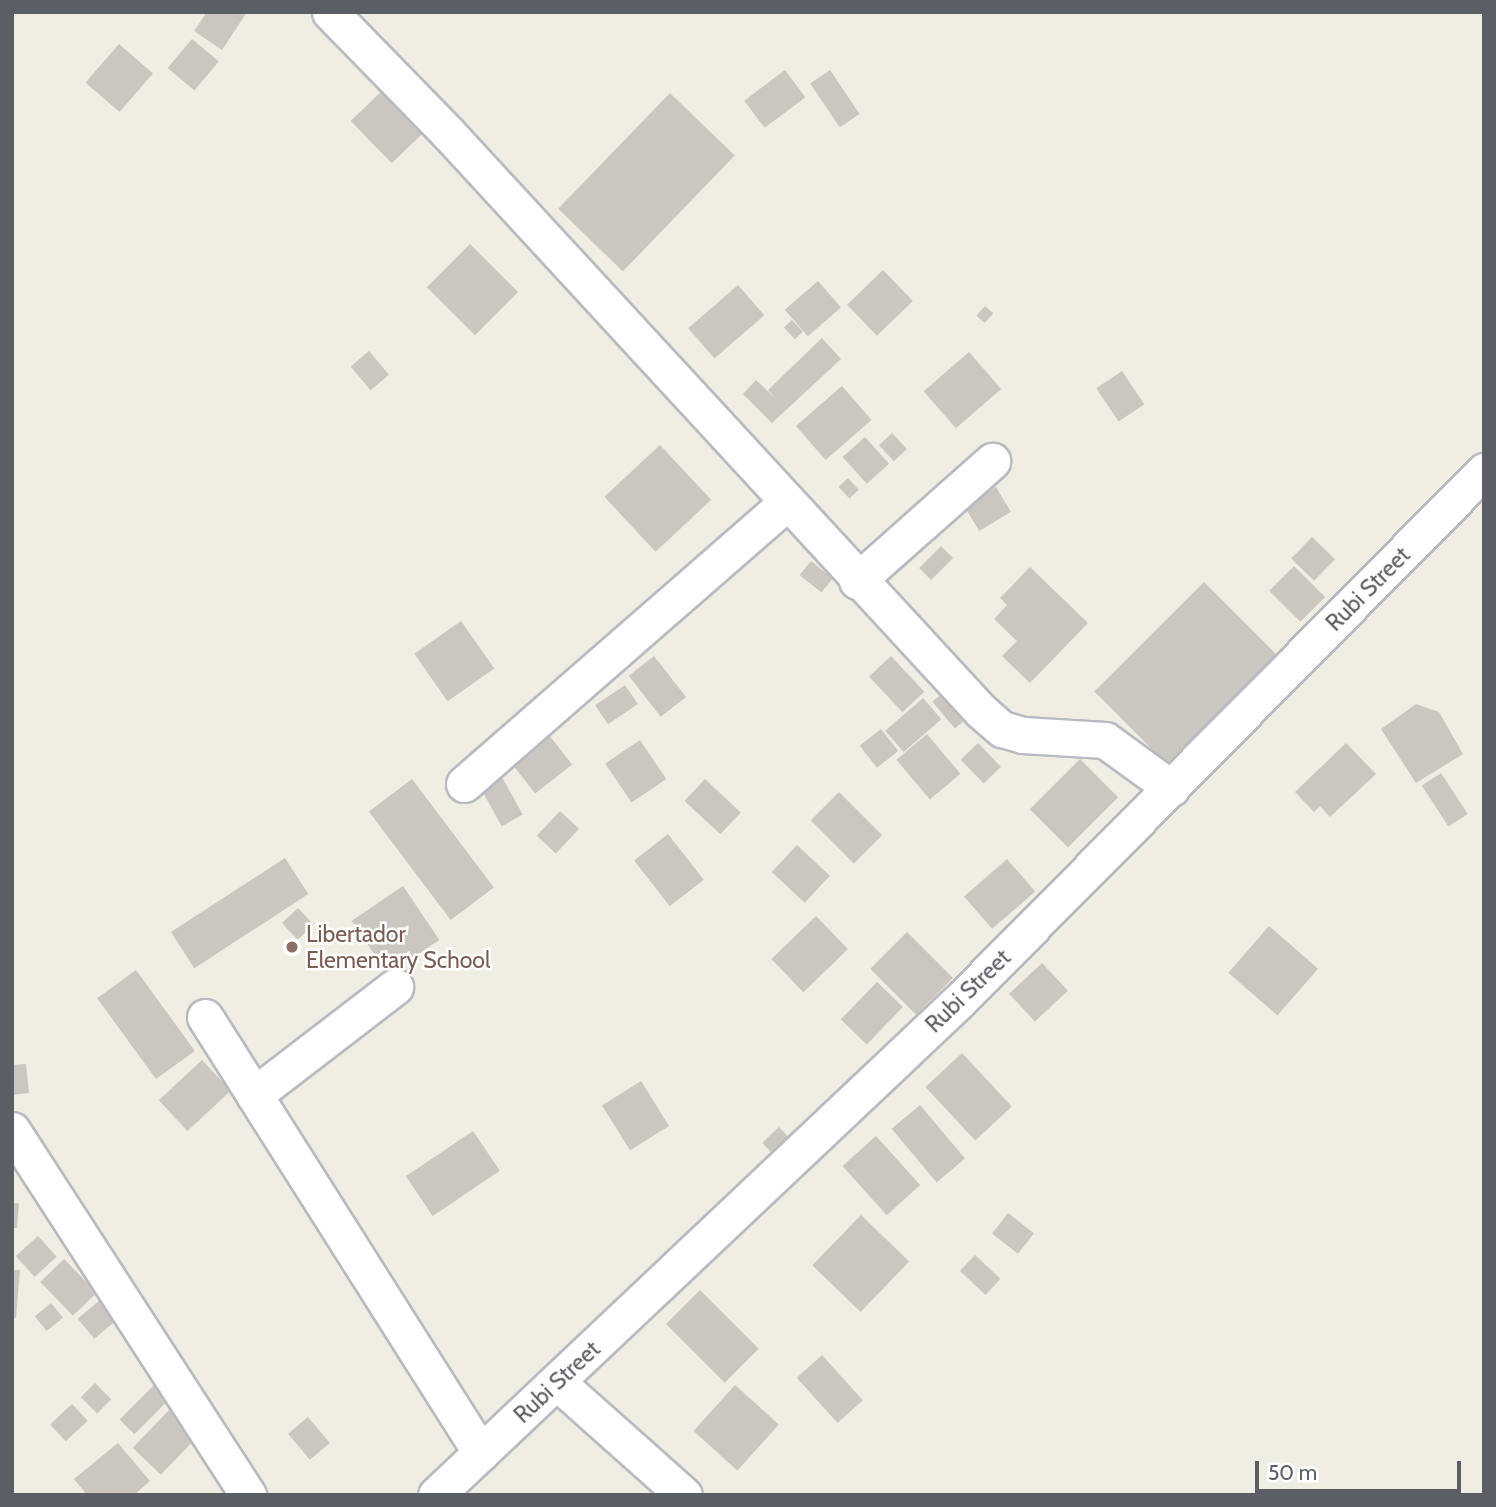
<!DOCTYPE html>
<html>
<head>
<meta charset="utf-8">
<style>
  body { margin:0 }
  #map { position:relative; width:1496px; height:1507px; overflow:hidden; background:#f0ede3; font-family:Cabin,sans-serif }
  div>[style] { position:absolute }
  .building>* { inset:0; background:#cbc7c0; transform-origin:0 0 }
  .roads { filter:drop-shadow(2px 0 #b8bbc1) drop-shadow(-2px 0 #b8bbc1) drop-shadow(0 2px #b8bbc1) drop-shadow(0 -2px #b8bbc1) }
  .minor>* { height:35px; margin:-17.5px; padding:0 17.5px; transform-origin:17.5px; border-radius:17.5px; background:#fff }
  .dots>* { width:19px; height:19px; translate:-50% -50%; box-sizing:border-box; border:4px solid #fff; border-radius:50% }
  span { translate:-50% -50%; white-space:nowrap; text-align:center; line-height:1.15; -webkit-text-stroke:5px #fff; paint-order:stroke }
  .street-label { font-size:23px; color:#5b5f65 }
  .education-label { font-size:23px; color:#785e54 }
  .left { translate:0 -50%; text-align:left }
  .frame { position:absolute; inset:0; border:14px solid #5b5f65; pointer-events:none }
  .scale { position:absolute; left:1255px; top:1461px; width:206px; height:32px; box-sizing:border-box; border:4px solid #5b5f65; border-top:0; padding-left:9px; font-size:21px; line-height:24px; white-space:nowrap; color:#5b5f65; -webkit-text-stroke:5px #fff; paint-order:stroke }
</style>
</head>
<body>
<div id="map">
  <div class="building">
    <div style="clip-path:polygon(207px 12px,247px 12px,222px 50px,194px 31px)"></div>
    <div style="left:192px;top:39px;width:35px;height:38px;rotate:40deg"></div>
    <div style="left:119px;top:44px;width:45px;height:51px;rotate:41deg"></div>
    <div style="left:785px;top:70px;width:34px;height:51px;rotate:53deg"></div>
    <div style="left:830px;top:70px;width:53px;height:24px;rotate:56deg"></div>
    <div style="left:391px;top:82px;width:59px;height:56px;rotate:46deg"></div>
    <div style="left:670px;top:93px;width:90px;height:161px;rotate:44deg"></div>
    <div style="left:470px;top:244px;width:68px;height:61px;rotate:45deg"></div>
    <div style="left:883px;top:270px;width:43px;height:50px;rotate:46deg"></div>
    <div style="left:818px;top:281px;width:35px;height:44px;rotate:49deg"></div>
    <div style="left:738px;top:285px;width:40px;height:66px;rotate:49deg"></div>
    <div style="left:985px;top:306px;width:11px;height:13px;rotate:41deg"></div>
    <div style="left:792px;top:320px;width:16px;height:11px;rotate:47deg"></div>
    <div style="clip-path:polygon(822px 338px,841px 359px,772px 423px,743px 394px,756px 380px,776px 399px,768px 390px)"></div>
    <div style="left:369px;top:351px;width:31px;height:24px;rotate:50deg"></div>
    <div style="left:969px;top:352px;width:49px;height:60px;rotate:49deg"></div>
    <div style="left:1122px;top:371px;width:40px;height:31px;rotate:56deg"></div>
    <div style="left:842px;top:386px;width:45px;height:61px;rotate:49deg"></div>
    <div style="left:892px;top:433px;width:22px;height:18px;rotate:47deg"></div>
    <div style="left:865px;top:437px;width:36px;height:30px;rotate:48deg"></div>
    <div style="left:660px;top:445px;width:75px;height:76px;rotate:47deg"></div>
    <div style="left:848px;top:478px;width:16px;height:13px;rotate:47deg"></div>
    <div style="left:996px;top:487px;width:29px;height:37px;rotate:59deg"></div>
    <div style="left:1312px;top:537px;width:32px;height:30px;rotate:44deg"></div>
    <div style="left:941px;top:546px;width:17px;height:31px;rotate:45deg"></div>
    <div style="left:811px;top:561px;width:28px;height:18px;rotate:39deg"></div>
    <div style="left:1294px;top:566px;width:44px;height:35px;rotate:45deg"></div>
    <div style="clip-path:polygon(1030px 567px,1088px 623px,1030px 683px,1002px 656px,1017px 641px,994px 619px,1007px 605px,1000px 598px)"></div>
    <div style="left:1204px;top:582px;width:107px;height:155px;rotate:45deg"></div>
    <div style="left:461px;top:621px;width:58px;height:57px;rotate:55deg"></div>
    <div style="left:654px;top:656px;width:52px;height:32px;rotate:52deg"></div>
    <div style="left:891px;top:656px;width:49px;height:30px;rotate:47deg"></div>
    <div style="left:625px;top:685px;width:23px;height:36px;rotate:56deg"></div>
    <div style="left:950px;top:687px;width:35px;height:23px;rotate:50deg"></div>
    <div style="left:923px;top:698px;width:28px;height:50px;rotate:49deg"></div>
    <div style="clip-path:polygon(1416px 704px,1439px 712px,1463px 754px,1416px 783px,1381px 729px)"></div>
    <div style="left:542px;top:726px;width:49px;height:47px;rotate:52deg"></div>
    <div style="left:881px;top:729px;width:28px;height:27px;rotate:52deg"></div>
    <div style="left:927px;top:734px;width:52px;height:40px;rotate:50deg"></div>
    <div style="left:640px;top:740px;width:47px;height:42px;rotate:56deg"></div>
    <div style="left:978px;top:743px;width:33px;height:24px;rotate:46deg"></div>
    <div style="clip-path:polygon(1346px 743px,1376px 774px,1330px 817px,1320px 806px,1314px 812px,1295px 792px)"></div>
    <div style="left:1080px;top:759px;width:54px;height:71px;rotate:45deg"></div>
    <div style="left:498px;top:770px;width:51px;height:24px;rotate:61deg"></div>
    <div style="left:1441px;top:773px;width:49px;height:23px;rotate:57deg"></div>
    <div style="left:412px;top:779px;width:136px;height:54px;rotate:53deg"></div>
    <div style="left:705px;top:779px;width:49px;height:30px;rotate:43deg"></div>
    <div style="left:839px;top:792px;width:61px;height:40px;rotate:45deg"></div>
    <div style="left:560px;top:811px;width:26px;height:34px;rotate:43deg"></div>
    <div style="left:668px;top:834px;width:58px;height:43px;rotate:52deg"></div>
    <div style="left:797px;top:845px;width:45px;height:37px;rotate:43deg"></div>
    <div style="left:285px;top:858px;width:43px;height:136px;rotate:57deg"></div>
    <div style="left:1007px;top:859px;width:43px;height:57px;rotate:49deg"></div>
    <div style="left:403px;top:886px;width:65px;height:62px;rotate:56deg"></div>
    <div style="left:298px;top:908px;width:23px;height:22px;rotate:47deg"></div>
    <div style="left:816px;top:916px;width:46px;height:62px;rotate:46deg"></div>
    <div style="left:1269px;top:926px;width:65px;height:62px;rotate:41deg"></div>
    <div style="left:907px;top:932px;width:65px;height:52px;rotate:45deg"></div>
    <div style="left:1042px;top:963px;width:38px;height:45px;rotate:47deg"></div>
    <div style="left:136px;top:970px;width:100px;height:48px;rotate:54deg"></div>
    <div style="left:877px;top:982px;width:36px;height:52px;rotate:44deg"></div>
    <div style="left:962px;top:1053px;width:73px;height:50px;rotate:47deg"></div>
    <div style="left:202px;top:1060px;width:42px;height:59px;rotate:47deg"></div>
    <div style="clip-path:polygon(26px 1064px,29px 1093px,12px 1095px,12px 1065px)"></div>
    <div style="left:641px;top:1081px;width:53px;height:46px;rotate:58deg"></div>
    <div style="left:920px;top:1105px;width:70px;height:37px;rotate:50deg"></div>
    <div style="left:779px;top:1127px;width:23px;height:23px;rotate:47deg"></div>
    <div style="left:473px;top:1131px;width:48px;height:81px;rotate:56deg"></div>
    <div style="left:876px;top:1136px;width:66px;height:45px;rotate:48deg"></div>
    <div style="clip-path:polygon(12px 1203px,19px 1203px,17px 1228px,12px 1228px)"></div>
    <div style="left:1008px;top:1213px;width:33px;height:26px;rotate:38deg"></div>
    <div style="left:861px;top:1215px;width:67px;height:70px;rotate:44deg"></div>
    <div style="left:38px;top:1236px;width:28px;height:30px;rotate:48deg"></div>
    <div style="left:975px;top:1255px;width:35px;height:22px;rotate:43deg"></div>
    <div style="left:64px;top:1259px;width:47px;height:33px;rotate:46deg"></div>
    <div style="clip-path:polygon(12px 1270px,20px 1270px,16px 1318px,12px 1317px)"></div>
    <div style="left:700px;top:1290px;width:83px;height:48px;rotate:45deg"></div>
    <div style="left:106px;top:1295px;width:26px;height:37px;rotate:50deg"></div>
    <div style="left:51px;top:1303px;width:19px;height:21px;rotate:51deg"></div>
    <div style="left:822px;top:1355px;width:61px;height:34px;rotate:48deg"></div>
    <div style="left:157px;top:1382px;width:21px;height:53px;rotate:45deg"></div>
    <div style="left:95px;top:1383px;width:23px;height:20px;rotate:45deg"></div>
    <div style="left:735px;top:1385px;width:59px;height:62px;rotate:42deg"></div>
    <div style="left:72px;top:1404px;width:23px;height:30px;rotate:47deg"></div>
    <div style="left:173px;top:1406px;width:39px;height:58px;rotate:44deg"></div>
    <div style="left:308px;top:1417px;width:34px;height:26px;rotate:50deg"></div>
    <div style="clip-path:polygon(118px 1443px,150px 1481px,134px 1495px,87px 1495px,74px 1479px)"></div>
  </div>
  <div class="roads">
    <div class="minor">
      <div style="left:330px;top:12px;width:169px;rotate:45.7deg"></div>
      <div style="left:448px;top:133px;width:786px;rotate:47.32deg"></div>
      <div style="left:981px;top:711px;width:28px;rotate:41deg"></div>
      <div style="left:1002px;top:729px;width:22px;rotate:16deg"></div>
      <div style="left:1023px;top:735px;width:82px;rotate:3.5deg"></div>
      <div style="left:1105px;top:740px;width:82px;rotate:36deg"></div>
      <div style="left:857px;top:581px;width:181px;rotate:-41.6deg"></div>
      <div style="left:464px;top:784px;width:426px;rotate:-41.1deg"></div>
      <div style="left:205px;top:1017px;width:516px;rotate:57.67deg"></div>
      <div style="left:254px;top:1095px;width:178px;rotate:-37.5deg"></div>
      <div style="left:12px;top:1130px;width:435px;rotate:57.1deg"></div>
      <div style="left:557px;top:1382px;width:170px;rotate:41.7deg"></div>
      <div style="left:436px;top:1495px;width:719px;rotate:-43.37deg"></div>
      <div style="left:959px;top:1001px;width:746px;rotate:-45.27deg"></div>
    </div>
  </div>
  <div class="dots">
    <div style="left:292px;top:947px;background:#8d6e63"></div>
  </div>
  <div class="street-label">
    <span style="left:1368px;top:589px;rotate:-45deg">Rubi Street</span>
    <span style="left:968px;top:991px;rotate:-44deg">Rubi Street</span>
    <span style="left:557px;top:1382px;rotate:-43deg">Rubi Street</span>
  </div>
  <div class="education-label">
    <span class="left" style="left:306px;top:947px">Libertador<br>Elementary School</span>
  </div>
  <div class="frame"></div>
  <div class="scale">50 m</div>
</div>
</body>
</html>
